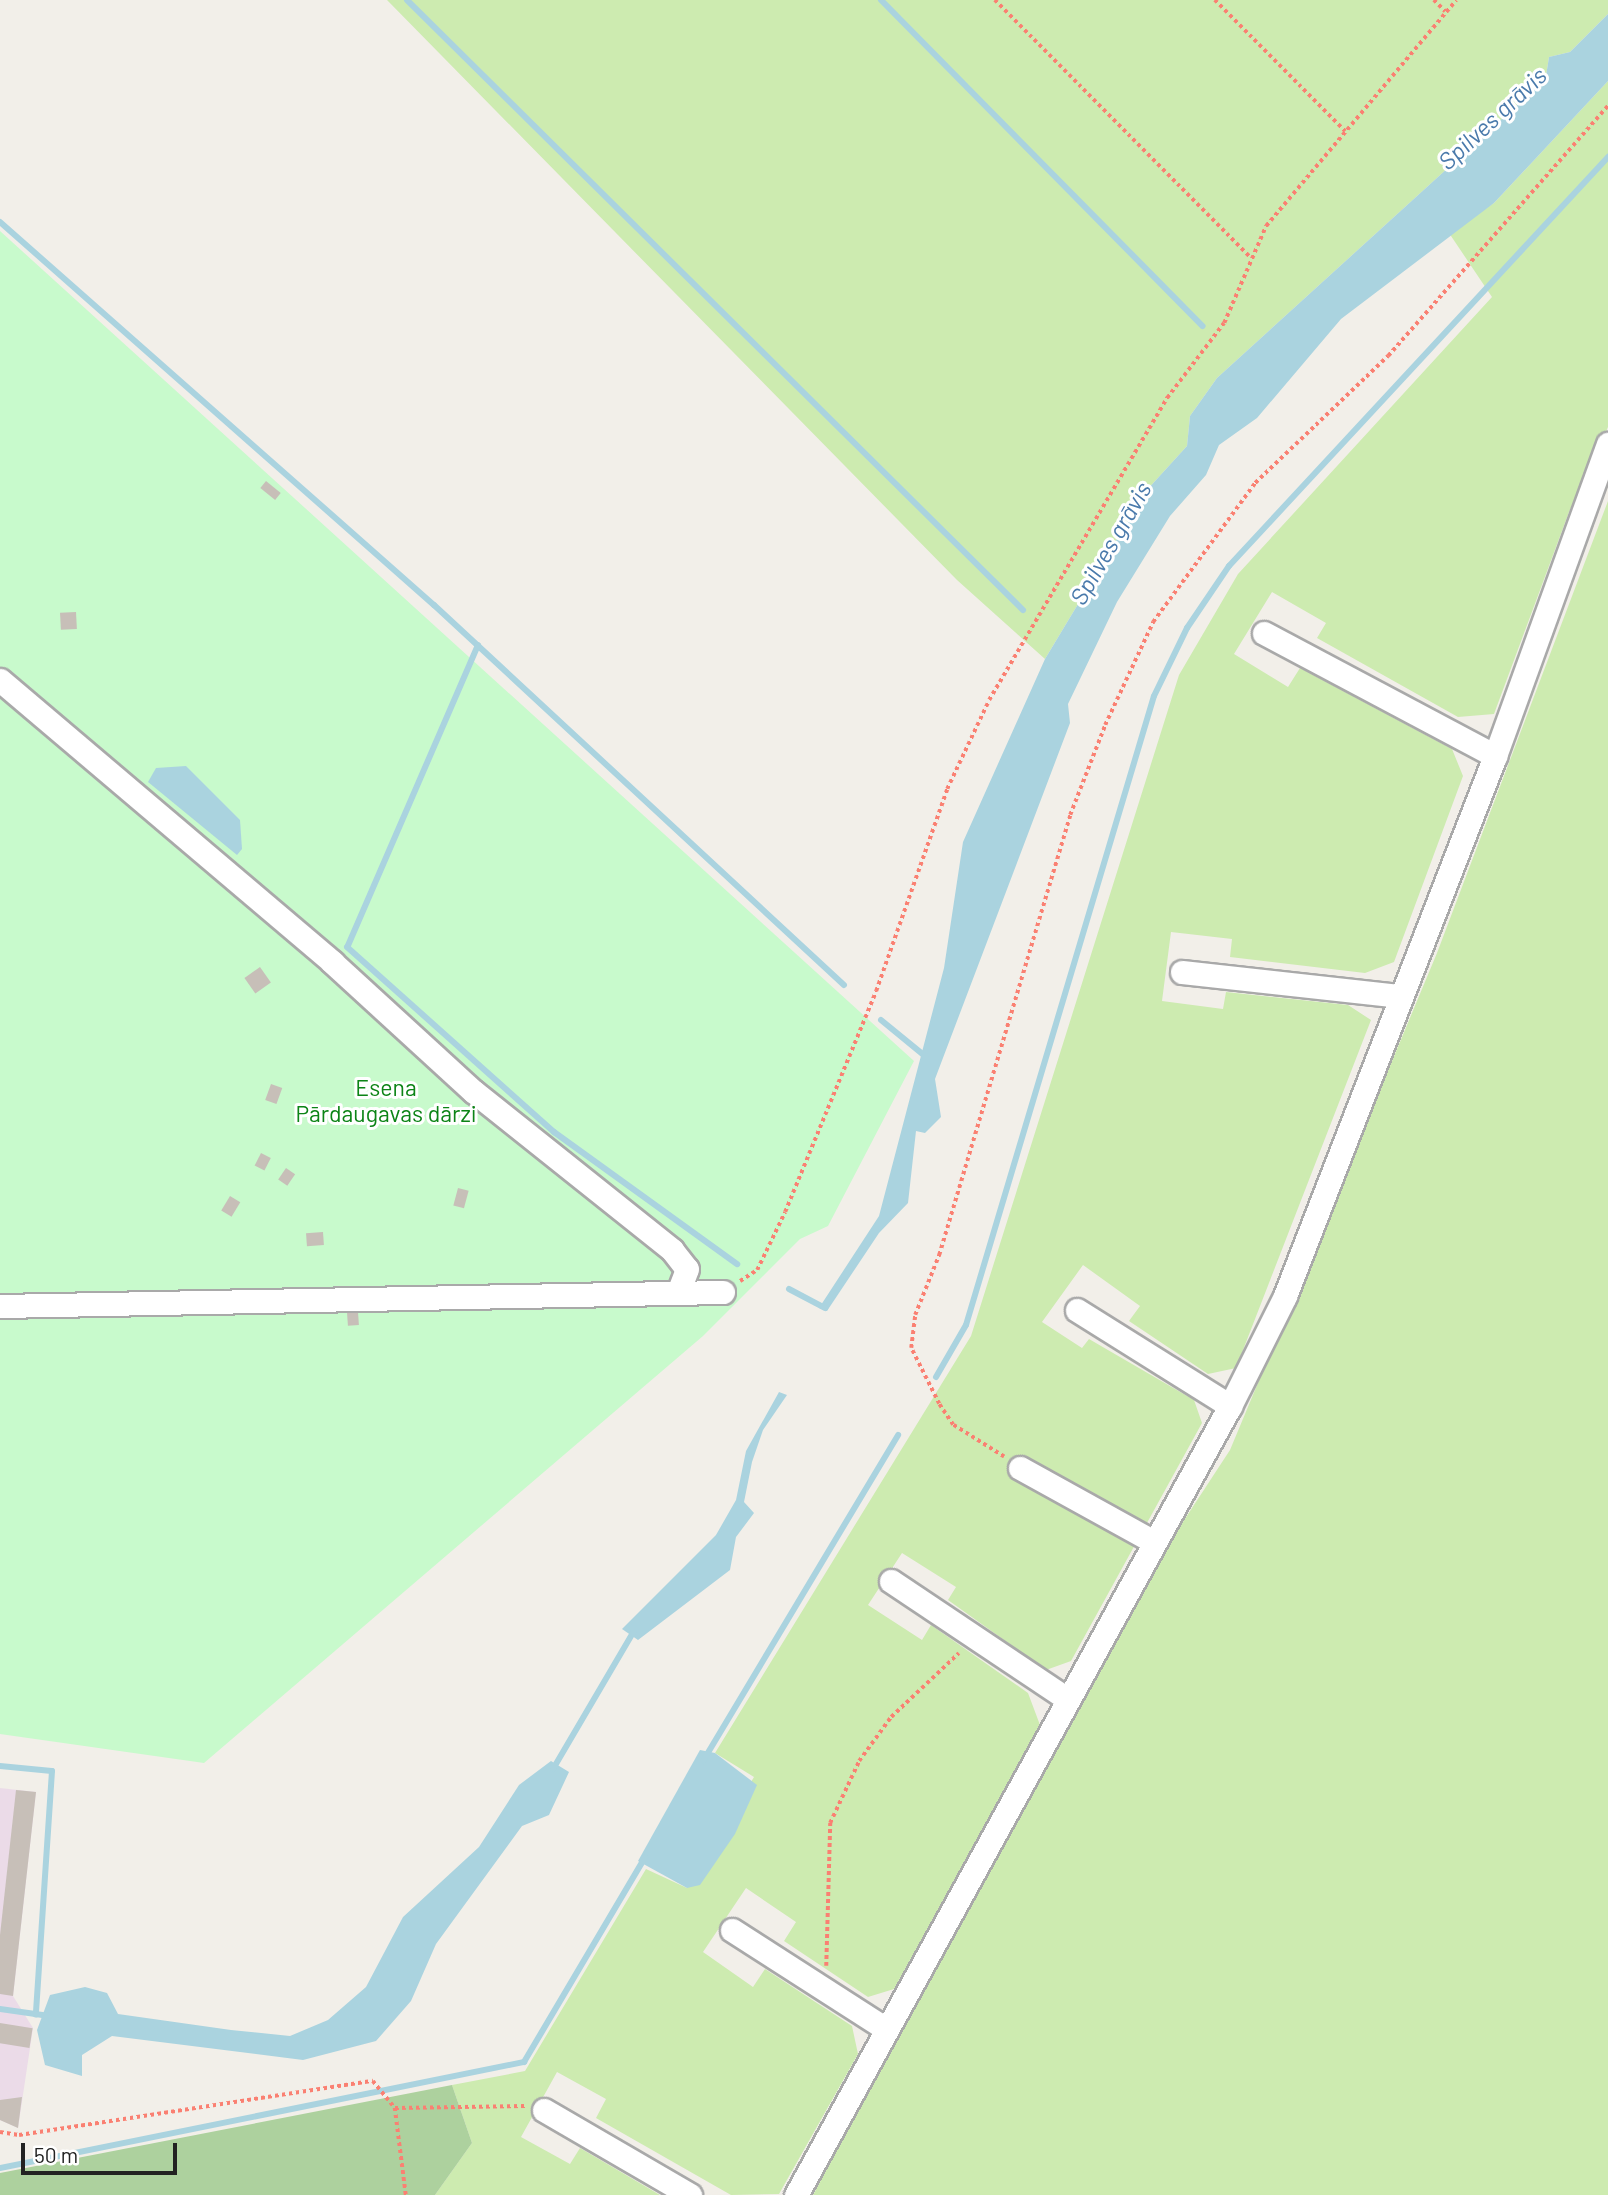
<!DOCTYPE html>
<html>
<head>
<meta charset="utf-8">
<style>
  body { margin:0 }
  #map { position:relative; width:1608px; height:2195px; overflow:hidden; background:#f2efe9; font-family:Barlow,sans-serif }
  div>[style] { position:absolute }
  .industrial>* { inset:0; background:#ebdbe8 }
  .grass>* { inset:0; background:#cdebb0 }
  .forest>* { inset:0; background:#add19e }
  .park>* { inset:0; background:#c8facc }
  .water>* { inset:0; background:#aad3df }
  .stream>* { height:6px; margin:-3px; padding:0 3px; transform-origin:3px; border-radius:3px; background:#aad3df }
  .building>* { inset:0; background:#c7bfb8; transform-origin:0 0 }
  .path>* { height:3.5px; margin-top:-1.75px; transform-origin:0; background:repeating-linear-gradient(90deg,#fa8072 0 3.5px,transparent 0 7px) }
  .roads { filter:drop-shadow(2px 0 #a9a9a9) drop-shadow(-2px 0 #a9a9a9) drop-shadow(0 2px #a9a9a9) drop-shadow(0 -2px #a9a9a9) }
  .minor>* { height:23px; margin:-11.5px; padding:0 11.5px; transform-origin:11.5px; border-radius:11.5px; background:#fff }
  span { translate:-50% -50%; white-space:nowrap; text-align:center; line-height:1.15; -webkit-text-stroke:6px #fff; paint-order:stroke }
  .park-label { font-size:23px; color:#0c8416 }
  .water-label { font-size:24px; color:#4a7aab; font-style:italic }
  .scale { position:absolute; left:21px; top:2143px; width:156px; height:32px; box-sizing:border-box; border:4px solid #222; border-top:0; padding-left:9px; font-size:21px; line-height:24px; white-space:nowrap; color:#222; -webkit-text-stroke:5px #fff; paint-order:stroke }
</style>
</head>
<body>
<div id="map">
  <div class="industrial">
    <div style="clip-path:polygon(0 1788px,36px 1792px,13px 1996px,33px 2028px,18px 2128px,0 2120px)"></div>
  </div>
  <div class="grass">
    <div style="clip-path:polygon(387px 0,1608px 0,1608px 14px,1570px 52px,1549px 57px,1546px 76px,1516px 106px,1217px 378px,1190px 416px,1187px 446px,1146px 491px,1045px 659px,957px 580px)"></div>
    <div style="clip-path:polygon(1608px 81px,1608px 427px,1569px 512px,1494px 714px,1458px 717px,1317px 638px,1326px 623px,1272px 592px,1234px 654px,1288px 687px,1300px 668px,1452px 749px,1463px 776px,1394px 962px,1365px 973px,1230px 957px,1232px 939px,1171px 932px,1162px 1001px,1223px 1009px,1226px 992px,1348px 1005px,1371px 1020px,1236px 1368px,1208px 1374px,1129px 1321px,1140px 1306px,1083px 1265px,1042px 1322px,1082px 1348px,1089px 1339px,1194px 1400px,1202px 1423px,1071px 1661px,1046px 1670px,948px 1600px,956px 1587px,902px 1553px,868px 1605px,922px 1640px,931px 1625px,1028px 1693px,1040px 1725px,894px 1989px,868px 1997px,784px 1941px,796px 1922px,746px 1888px,703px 1952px,753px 1987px,765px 1969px,852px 2026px,858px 2054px,779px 2194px,731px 2195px,596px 2118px,606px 2099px,557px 2072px,521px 2137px,570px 2164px,580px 2148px,660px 2195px,435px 2195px,472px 2143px,452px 2085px,525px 2071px,646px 1869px,687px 1888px,754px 1777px,715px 1753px,971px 1336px,1179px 675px,1238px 574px,1492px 297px,1449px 233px,1494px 203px)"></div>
    <div style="clip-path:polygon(1608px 501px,1608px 2195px,813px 2195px,1081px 1695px,1158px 1560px,1230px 1450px,1437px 953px)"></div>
  </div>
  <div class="forest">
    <div style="clip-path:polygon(452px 2085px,472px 2143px,435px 2195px,0 2195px,0 2173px)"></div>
  </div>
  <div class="park">
    <div style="clip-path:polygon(0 231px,914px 1061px,828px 1226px,800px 1239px,703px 1336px,204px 1763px,0 1734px)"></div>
  </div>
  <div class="water">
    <div style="clip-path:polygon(1608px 14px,1608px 81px,1494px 203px,1341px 319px,1257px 418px,1219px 445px,1206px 475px,1170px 516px,1117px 602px,1068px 704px,1070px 723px,935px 1079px,941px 1117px,925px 1133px,916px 1131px,908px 1203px,879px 1233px,827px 1311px,819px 1308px,879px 1216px,944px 968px,963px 842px,1045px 659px,1146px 491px,1187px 446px,1190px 416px,1217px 378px,1516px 106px,1546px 76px,1549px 57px,1570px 52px)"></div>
    <div style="clip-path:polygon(186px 766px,240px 820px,242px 849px,237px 855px,148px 782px,156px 768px)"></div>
    <div style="clip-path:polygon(779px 1392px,787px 1395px,763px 1430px,752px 1462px,744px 1502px,754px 1513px,736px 1537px,730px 1570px,638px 1640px,622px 1629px,716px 1535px,736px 1500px,746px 1451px)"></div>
    <div style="clip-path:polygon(700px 1750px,715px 1753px,757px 1785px,735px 1834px,700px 1885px,687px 1888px,638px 1861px)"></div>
    <div style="clip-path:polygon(551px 1761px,569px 1772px,549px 1815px,522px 1826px,436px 1944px,411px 2001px,376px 2041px,303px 2060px,112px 2036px,82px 2055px,82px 2076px,45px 2065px,37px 2030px,50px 1995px,85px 1987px,107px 1993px,118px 2014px,231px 2030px,290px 2036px,328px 2020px,366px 1987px,403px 1917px,479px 1847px,519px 1785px)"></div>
  </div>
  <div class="stream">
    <div style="left:407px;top:0;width:867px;rotate:44.72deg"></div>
    <div style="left:881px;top:0;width:458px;rotate:45.4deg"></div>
    <div style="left:0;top:222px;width:579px;rotate:41.43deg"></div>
    <div style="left:434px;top:605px;width:559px;rotate:42.83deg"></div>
    <div style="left:478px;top:645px;width:329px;rotate:113.4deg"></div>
    <div style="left:347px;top:947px;width:278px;rotate:41.8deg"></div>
    <div style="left:554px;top:1132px;width:226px;rotate:35.8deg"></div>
    <div style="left:881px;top:1020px;width:57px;rotate:39.3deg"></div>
    <div style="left:789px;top:1289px;width:41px;rotate:27.8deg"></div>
    <div style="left:936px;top:1377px;width:60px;rotate:-60deg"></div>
    <div style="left:966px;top:1325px;width:656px;rotate:-73.36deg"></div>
    <div style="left:1154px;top:696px;width:76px;rotate:-64.1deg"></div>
    <div style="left:1187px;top:628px;width:75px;rotate:-55.9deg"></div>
    <div style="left:1229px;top:566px;width:558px;rotate:-47.18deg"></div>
    <div style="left:703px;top:1761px;width:380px;rotate:-59.1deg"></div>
    <div style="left:0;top:1766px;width:52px;rotate:5.5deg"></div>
    <div style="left:52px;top:1771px;width:244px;rotate:93.8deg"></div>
    <div style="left:553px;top:1769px;width:160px;rotate:-59.6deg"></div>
    <div style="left:0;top:2009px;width:50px;rotate:8deg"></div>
    <div style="left:0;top:2168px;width:535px;rotate:-11.44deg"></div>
    <div style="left:524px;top:2062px;width:238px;rotate:-59.4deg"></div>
  </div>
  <div class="building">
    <div style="left:266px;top:481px;width:19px;height:9px;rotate:39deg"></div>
    <div style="left:76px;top:612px;width:17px;height:16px;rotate:87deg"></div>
    <div style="left:260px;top:967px;width:19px;height:19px;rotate:55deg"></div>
    <div style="left:271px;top:1084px;width:12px;height:17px;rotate:20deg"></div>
    <div style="left:261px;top:1153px;width:11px;height:14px;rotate:27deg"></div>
    <div style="left:286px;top:1168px;width:11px;height:14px;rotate:34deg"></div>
    <div style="left:458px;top:1188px;width:11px;height:18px;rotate:15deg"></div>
    <div style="left:230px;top:1196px;width:12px;height:17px;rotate:31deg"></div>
    <div style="left:323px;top:1232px;width:13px;height:17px;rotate:86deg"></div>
    <div style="left:358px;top:1312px;width:13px;height:11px;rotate:86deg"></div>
    <div style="clip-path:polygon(16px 1790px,36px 1792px,13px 1996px,0 1994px,0 1935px)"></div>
    <div style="left:0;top:2023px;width:33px;height:20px;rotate:9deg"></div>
    <div style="clip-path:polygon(22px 2097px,18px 2128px,0 2120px,0 2100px)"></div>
  </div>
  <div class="path">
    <div style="left:995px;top:0;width:361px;rotate:45.2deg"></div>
    <div style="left:1215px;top:0;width:185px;rotate:45.2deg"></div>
    <div style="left:1434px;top:0;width:16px;rotate:45deg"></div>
    <div style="left:740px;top:1281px;width:20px;rotate:-33deg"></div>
    <div style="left:757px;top:1270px;width:64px;rotate:-64.2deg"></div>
    <div style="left:785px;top:1212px;width:239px;rotate:-67.6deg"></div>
    <div style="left:876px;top:991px;width:214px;rotate:-70.6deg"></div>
    <div style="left:947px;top:789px;width:98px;rotate:-64.7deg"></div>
    <div style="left:989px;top:700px;width:351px;rotate:-59.5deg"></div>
    <div style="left:1167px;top:398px;width:94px;rotate:-52.8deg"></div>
    <div style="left:1224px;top:323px;width:106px;rotate:-66.6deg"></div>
    <div style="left:1266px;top:226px;width:295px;rotate:-49.9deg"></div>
    <div style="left:1004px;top:1457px;width:60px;rotate:-147.9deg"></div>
    <div style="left:953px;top:1425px;width:25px;rotate:-124deg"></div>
    <div style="left:939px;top:1404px;width:63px;rotate:-116.6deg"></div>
    <div style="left:911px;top:1348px;width:33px;rotate:-83deg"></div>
    <div style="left:915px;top:1315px;width:65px;rotate:-68.2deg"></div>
    <div style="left:939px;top:1255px;width:459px;rotate:-73.4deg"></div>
    <div style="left:1070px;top:815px;width:97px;rotate:-68.7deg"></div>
    <div style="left:1105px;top:725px;width:114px;rotate:-65deg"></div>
    <div style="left:1153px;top:622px;width:172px;rotate:-53.7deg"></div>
    <div style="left:1255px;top:483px;width:184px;rotate:-43.7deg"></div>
    <div style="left:1388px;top:356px;width:333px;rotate:-48.7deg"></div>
    <div style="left:826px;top:1966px;width:143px;rotate:-88.4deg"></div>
    <div style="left:830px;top:1823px;width:68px;rotate:-64.9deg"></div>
    <div style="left:859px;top:1761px;width:54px;rotate:-54deg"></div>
    <div style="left:891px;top:1717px;width:93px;rotate:-43.3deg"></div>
    <div style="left:395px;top:2108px;width:88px;rotate:82.8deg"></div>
    <div style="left:0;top:2132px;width:19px;rotate:9deg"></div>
    <div style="left:19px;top:2135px;width:358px;rotate:-8.7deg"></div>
    <div style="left:373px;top:2081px;width:35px;rotate:51deg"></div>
    <div style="left:395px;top:2108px;width:131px;rotate:-0.9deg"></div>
  </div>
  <div class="roads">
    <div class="minor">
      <div style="left:1264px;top:633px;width:262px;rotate:28deg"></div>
      <div style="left:0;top:680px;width:436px;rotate:40.3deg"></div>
      <div style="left:332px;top:962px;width:191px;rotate:42.5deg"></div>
      <div style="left:473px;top:1091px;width:255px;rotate:38.6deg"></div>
      <div style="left:672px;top:1250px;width:24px;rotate:52deg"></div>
      <div style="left:687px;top:1269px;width:22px;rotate:111deg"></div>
      <div style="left:1182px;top:972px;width:220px;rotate:6.3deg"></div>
      <div style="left:0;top:1306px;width:723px;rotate:-1.11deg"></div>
      <div style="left:1077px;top:1310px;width:181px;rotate:32.1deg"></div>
      <div style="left:1020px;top:1468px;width:153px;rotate:28.9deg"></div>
      <div style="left:891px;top:1581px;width:211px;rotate:33.8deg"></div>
      <div style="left:732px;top:1930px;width:183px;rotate:32.7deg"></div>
      <div style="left:544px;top:2110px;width:169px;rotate:30.2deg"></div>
      <div style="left:796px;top:2195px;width:900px;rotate:-61.19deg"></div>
      <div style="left:1230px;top:1406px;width:123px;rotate:-63.4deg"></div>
      <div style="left:1285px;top:1296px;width:579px;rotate:-68.75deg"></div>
      <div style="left:1495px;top:756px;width:332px;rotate:-70.1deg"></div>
    </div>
  </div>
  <div class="park-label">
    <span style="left:386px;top:1100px">Esena<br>Pārdaugavas dārzi</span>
  </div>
  <div class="water-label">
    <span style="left:1492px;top:118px;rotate:-43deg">Spilves grāvis</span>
    <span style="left:1110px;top:543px;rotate:-60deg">Spilves grāvis</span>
  </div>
  <div class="scale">50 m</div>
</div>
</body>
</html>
